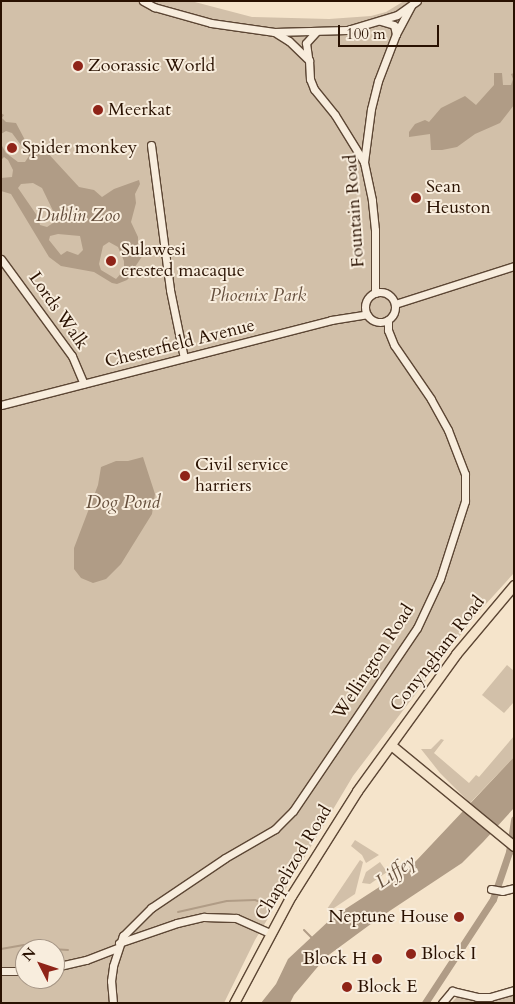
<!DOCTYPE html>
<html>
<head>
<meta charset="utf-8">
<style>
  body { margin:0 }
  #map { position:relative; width:515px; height:1004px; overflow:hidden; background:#f5e4cb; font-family:Cardo,serif }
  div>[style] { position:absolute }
  .green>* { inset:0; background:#d2c0a9 }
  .water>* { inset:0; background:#b09c86 }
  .stream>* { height:2px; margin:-1px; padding:0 1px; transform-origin:1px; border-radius:1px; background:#b09c86 }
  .canal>* { height:7px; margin:-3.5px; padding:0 3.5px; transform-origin:3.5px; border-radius:3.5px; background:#b09c86 }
  .roads { filter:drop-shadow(1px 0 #5c4634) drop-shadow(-1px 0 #5c4634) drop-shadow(0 1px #5c4634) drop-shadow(0 -1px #5c4634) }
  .minor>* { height:7px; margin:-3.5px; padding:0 3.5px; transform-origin:3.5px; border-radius:3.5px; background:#f8eddd }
  .minor>.ring { margin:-3.5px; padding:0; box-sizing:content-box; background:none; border:7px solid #f8eddd; border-radius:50% }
  .major>* { height:9px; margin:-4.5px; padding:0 4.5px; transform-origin:4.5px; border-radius:4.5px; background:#f5e4cb }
  .dots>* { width:14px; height:14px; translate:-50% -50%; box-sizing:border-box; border:2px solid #f8eddd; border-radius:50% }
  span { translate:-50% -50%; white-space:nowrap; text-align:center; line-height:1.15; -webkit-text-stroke:4px #f8eddd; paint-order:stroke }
  .poi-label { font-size:18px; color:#291101 }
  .left { translate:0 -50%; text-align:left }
  .right { translate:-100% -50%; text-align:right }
  .street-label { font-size:18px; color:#291101 }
  .park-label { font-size:18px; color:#644e3c; font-style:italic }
  .water-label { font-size:19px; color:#66503d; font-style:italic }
  .frame { position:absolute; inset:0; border:2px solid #291101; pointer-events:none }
  .north { position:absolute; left:15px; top:939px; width:50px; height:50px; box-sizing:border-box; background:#f8eddd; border:1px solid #a59585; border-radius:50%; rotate:311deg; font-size:14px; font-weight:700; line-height:20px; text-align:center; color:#291101 }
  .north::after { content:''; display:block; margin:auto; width:18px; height:22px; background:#8f2418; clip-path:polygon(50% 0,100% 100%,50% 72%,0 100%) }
  .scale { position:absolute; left:338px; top:25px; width:101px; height:22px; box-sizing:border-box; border:2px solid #291101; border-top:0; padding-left:6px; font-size:15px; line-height:18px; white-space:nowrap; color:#291101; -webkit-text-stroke:4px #f8eddd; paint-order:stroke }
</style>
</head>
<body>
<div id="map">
  <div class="green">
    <div style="clip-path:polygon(evenodd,1px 1px,191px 1px,252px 17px,329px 19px,371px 16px,386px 12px,404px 1px,514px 1px,514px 573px,475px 616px,353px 776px,255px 940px,224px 1003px,1px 1003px,1px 1px,25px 949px,55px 949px,55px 979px,25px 979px,25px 949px)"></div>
    <div style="clip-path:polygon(507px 665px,514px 671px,514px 702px,504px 713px,482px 695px)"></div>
    <div style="clip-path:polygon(514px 736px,514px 757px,470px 803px,440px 773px,421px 749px,431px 749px,441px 739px,444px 740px,434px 753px,469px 783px,476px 775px,479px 777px)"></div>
    <div style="clip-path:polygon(355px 840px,379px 855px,366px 863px,362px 855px,351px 846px)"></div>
    <div style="clip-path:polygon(360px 860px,363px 862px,355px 894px,331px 910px,327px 909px)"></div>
    <div style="clip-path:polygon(380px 862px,387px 872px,370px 884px,362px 883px,366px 872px)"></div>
    <div style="clip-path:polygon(514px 995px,514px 1003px,451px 1003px,457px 997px,494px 1000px)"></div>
  </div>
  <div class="water">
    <div style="clip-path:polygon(494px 73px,502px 73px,503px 85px,511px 85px,513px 79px,511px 74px,514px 73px,514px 105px,500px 123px,475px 134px,457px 147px,442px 150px,431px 150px,430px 134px,409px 137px,409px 132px,415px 124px,425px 120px,429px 122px,441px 108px,465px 96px,476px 105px,494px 85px)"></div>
    <div style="clip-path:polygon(evenodd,1px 113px,4px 115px,2px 118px,6px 122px,16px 123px,25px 140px,34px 149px,44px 149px,79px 187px,94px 190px,102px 197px,114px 189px,139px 180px,140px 184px,135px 194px,136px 203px,131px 222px,138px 237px,138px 247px,143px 255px,135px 267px,135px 272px,127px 280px,117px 284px,112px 283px,94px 272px,61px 266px,49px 257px,11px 194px,1px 191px,1px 178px,12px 177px,13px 170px,8px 160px,4px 157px,1px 160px,1px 144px,6px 153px,18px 162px,25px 162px,29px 156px,12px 133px,6px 131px,1px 134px,1px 113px,33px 183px,42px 188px,56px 217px,56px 221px,47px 227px,40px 225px,38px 217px,18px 188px,21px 184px,33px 183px,1px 113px,58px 234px,80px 236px,83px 250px,78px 255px,67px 251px,61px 255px,49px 240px,50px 236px,58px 234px,1px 113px,109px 242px,118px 247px,124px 261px,124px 270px,116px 279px,101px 270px,99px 264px,103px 246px,109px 242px)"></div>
    <div style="clip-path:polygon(143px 457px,155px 494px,152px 514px,121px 564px,106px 579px,93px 583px,81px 578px,74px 569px,74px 548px,98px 485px,101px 467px,116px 461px,128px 461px)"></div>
    <div style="clip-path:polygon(514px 757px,514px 808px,483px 842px,462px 863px,379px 918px,326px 957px,294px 995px,290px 1003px,261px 1003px,276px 984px,288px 959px,333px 917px,404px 871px,416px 861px)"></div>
  </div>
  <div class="stream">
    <div style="left:178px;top:912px;width:50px;rotate:-12.7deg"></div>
    <div style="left:227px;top:901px;width:28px;rotate:-2deg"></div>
    <div style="left:255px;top:900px;width:12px;rotate:20deg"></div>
    <div style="left:304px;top:930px;width:13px;rotate:45deg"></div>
    <div style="left:1px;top:949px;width:23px;rotate:-10deg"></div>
    <div style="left:24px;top:945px;width:24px;rotate:9deg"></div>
    <div style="left:51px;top:949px;width:17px;rotate:3deg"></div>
  </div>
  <div class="canal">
    <div style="left:425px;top:1003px;width:124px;rotate:-56.8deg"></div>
    <div style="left:493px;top:899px;width:50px;rotate:-71.2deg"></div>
    <div style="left:509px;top:852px;width:33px;rotate:-81deg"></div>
  </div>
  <div class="roads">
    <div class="minor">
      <div style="left:143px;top:1px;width:13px;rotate:29deg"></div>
      <div style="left:154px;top:7px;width:59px;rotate:15.7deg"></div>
      <div style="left:211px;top:23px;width:64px;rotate:8.1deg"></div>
      <div style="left:274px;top:32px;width:73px;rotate:-1.6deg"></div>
      <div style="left:347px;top:30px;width:52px;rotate:-16.7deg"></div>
      <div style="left:397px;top:15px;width:24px;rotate:-35deg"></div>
      <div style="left:276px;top:33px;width:15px;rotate:32deg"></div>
      <div style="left:289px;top:41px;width:28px;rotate:44deg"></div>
      <div style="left:309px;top:60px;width:19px;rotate:87deg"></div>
      <div style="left:310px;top:79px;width:11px;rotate:68deg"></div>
      <div style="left:314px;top:89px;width:33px;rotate:51deg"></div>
      <div style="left:335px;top:115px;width:55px;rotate:58.3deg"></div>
      <div style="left:396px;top:34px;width:32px;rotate:-62deg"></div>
      <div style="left:308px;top:57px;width:14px;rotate:-98deg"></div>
      <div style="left:306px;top:43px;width:15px;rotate:-48deg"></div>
      <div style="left:151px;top:145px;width:146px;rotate:82.5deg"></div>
      <div style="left:170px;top:290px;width:69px;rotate:78.4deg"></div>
      <div style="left:1px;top:259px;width:120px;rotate:53.8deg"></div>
      <div style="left:72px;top:356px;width:30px;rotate:67deg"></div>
      <div class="ring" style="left:365px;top:292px;width:23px;height:23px"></div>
      <div style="left:375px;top:293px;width:63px;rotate:-90deg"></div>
      <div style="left:375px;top:230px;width:30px;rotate:-96deg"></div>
      <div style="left:372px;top:200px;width:39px;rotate:-102deg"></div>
      <div style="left:364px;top:162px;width:53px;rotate:-82.5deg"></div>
      <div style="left:371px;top:109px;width:29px;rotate:-76deg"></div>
      <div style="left:378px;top:81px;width:50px;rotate:-69deg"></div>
      <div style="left:396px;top:34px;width:9px;rotate:-103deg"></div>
      <div style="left:394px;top:25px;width:14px;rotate:-163deg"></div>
      <div style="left:395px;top:304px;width:125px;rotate:-17.7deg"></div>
      <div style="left:1px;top:405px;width:341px;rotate:-14.4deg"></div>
      <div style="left:331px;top:320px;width:36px;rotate:-9deg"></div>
      <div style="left:491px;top:889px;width:11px;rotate:10deg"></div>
      <div style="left:502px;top:891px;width:12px;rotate:-14deg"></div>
      <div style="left:119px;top:943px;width:61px;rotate:-19deg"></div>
      <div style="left:177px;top:923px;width:28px;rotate:-13deg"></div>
      <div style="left:204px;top:917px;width:32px;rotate:2deg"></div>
      <div style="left:236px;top:918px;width:37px;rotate:24deg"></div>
      <div style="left:55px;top:967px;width:32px;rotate:-13deg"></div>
      <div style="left:86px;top:960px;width:34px;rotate:-21deg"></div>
      <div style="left:1px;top:971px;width:24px"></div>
      <div style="left:113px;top:1003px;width:22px;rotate:-95deg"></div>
      <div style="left:111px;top:981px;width:15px;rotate:-82deg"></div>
      <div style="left:113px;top:966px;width:32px;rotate:-72deg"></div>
      <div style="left:123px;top:936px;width:40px;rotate:-45deg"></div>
      <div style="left:151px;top:908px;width:89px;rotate:-34deg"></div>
      <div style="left:225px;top:858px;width:58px;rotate:-30.1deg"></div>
      <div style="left:275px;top:829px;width:25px;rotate:-45deg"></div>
      <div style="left:293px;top:811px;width:221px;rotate:-55.9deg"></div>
      <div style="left:417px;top:628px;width:54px;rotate:-64.9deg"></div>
      <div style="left:440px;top:579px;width:82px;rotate:-72.2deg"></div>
      <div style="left:465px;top:501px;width:27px;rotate:-90deg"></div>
      <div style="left:465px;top:474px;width:47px;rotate:-111.1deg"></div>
      <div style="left:448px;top:430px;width:35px;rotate:-119deg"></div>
      <div style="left:431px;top:399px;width:65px;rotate:-124.4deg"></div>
      <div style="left:394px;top:345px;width:16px;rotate:-112deg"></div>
      <div style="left:388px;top:330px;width:10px;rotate:-90deg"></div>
      <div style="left:442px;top:1003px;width:16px;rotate:-50deg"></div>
      <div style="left:452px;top:991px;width:26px;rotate:13deg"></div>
      <div style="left:477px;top:997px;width:13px"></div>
      <div style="left:490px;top:997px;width:25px;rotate:-16deg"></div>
    </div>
    <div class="major">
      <div style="left:391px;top:745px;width:159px;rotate:39.4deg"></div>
      <div style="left:234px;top:1003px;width:121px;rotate:-62deg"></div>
      <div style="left:291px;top:896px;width:124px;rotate:-57.8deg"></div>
      <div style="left:357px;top:791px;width:169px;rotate:-54.1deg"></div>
      <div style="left:456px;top:654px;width:90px;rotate:-50deg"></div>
    </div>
  </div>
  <div class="dots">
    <div style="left:78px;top:66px;background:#8f2418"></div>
    <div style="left:98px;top:110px;background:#8f2418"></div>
    <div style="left:12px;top:148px;background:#8f2418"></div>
    <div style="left:416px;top:198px;background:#8f2418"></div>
    <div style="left:111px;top:261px;background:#8f2418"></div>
    <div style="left:185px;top:476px;background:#8f2418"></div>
    <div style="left:459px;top:917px;background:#8f2418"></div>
    <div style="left:411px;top:954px;background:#8f2418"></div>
    <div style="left:377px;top:959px;background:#8f2418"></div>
    <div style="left:347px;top:987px;background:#8f2418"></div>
  </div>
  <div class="poi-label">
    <span class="left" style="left:88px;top:66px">Zoorassic World</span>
    <span class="left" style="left:108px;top:110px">Meerkat</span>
    <span class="left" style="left:22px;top:148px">Spider monkey</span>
    <span class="left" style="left:426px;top:198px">Sean<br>Heuston</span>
    <span class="left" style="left:121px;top:261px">Sulawesi<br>crested macaque</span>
    <span class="left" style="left:195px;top:476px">Civil service<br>harriers</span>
    <span class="right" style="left:449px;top:917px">Neptune House</span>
    <span class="left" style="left:421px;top:954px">Block I</span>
    <span class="right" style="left:367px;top:959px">Block H</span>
    <span class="left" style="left:357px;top:987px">Block E</span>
  </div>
  <div class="street-label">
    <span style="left:355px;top:211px;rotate:-94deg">Fountain Road</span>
    <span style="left:58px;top:311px;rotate:55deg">Lords Walk</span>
    <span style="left:180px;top:344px;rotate:-14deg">Chesterfield Avenue</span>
    <span style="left:438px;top:654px;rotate:-52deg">Conyngham Road</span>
    <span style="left:374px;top:662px;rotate:-57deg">Wellington Road</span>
    <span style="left:294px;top:863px;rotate:-59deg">Chapelizod Road</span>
  </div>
  <div class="park-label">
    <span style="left:78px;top:216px">Dublin Zoo</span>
    <span style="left:258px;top:296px">Phoenix Park</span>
  </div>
  <div class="water-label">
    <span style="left:123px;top:503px">Dog Pond</span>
    <span style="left:396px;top:872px;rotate:-35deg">Liffey</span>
  </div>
  <div class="frame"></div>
  <div class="north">N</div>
  <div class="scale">100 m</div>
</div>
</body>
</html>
